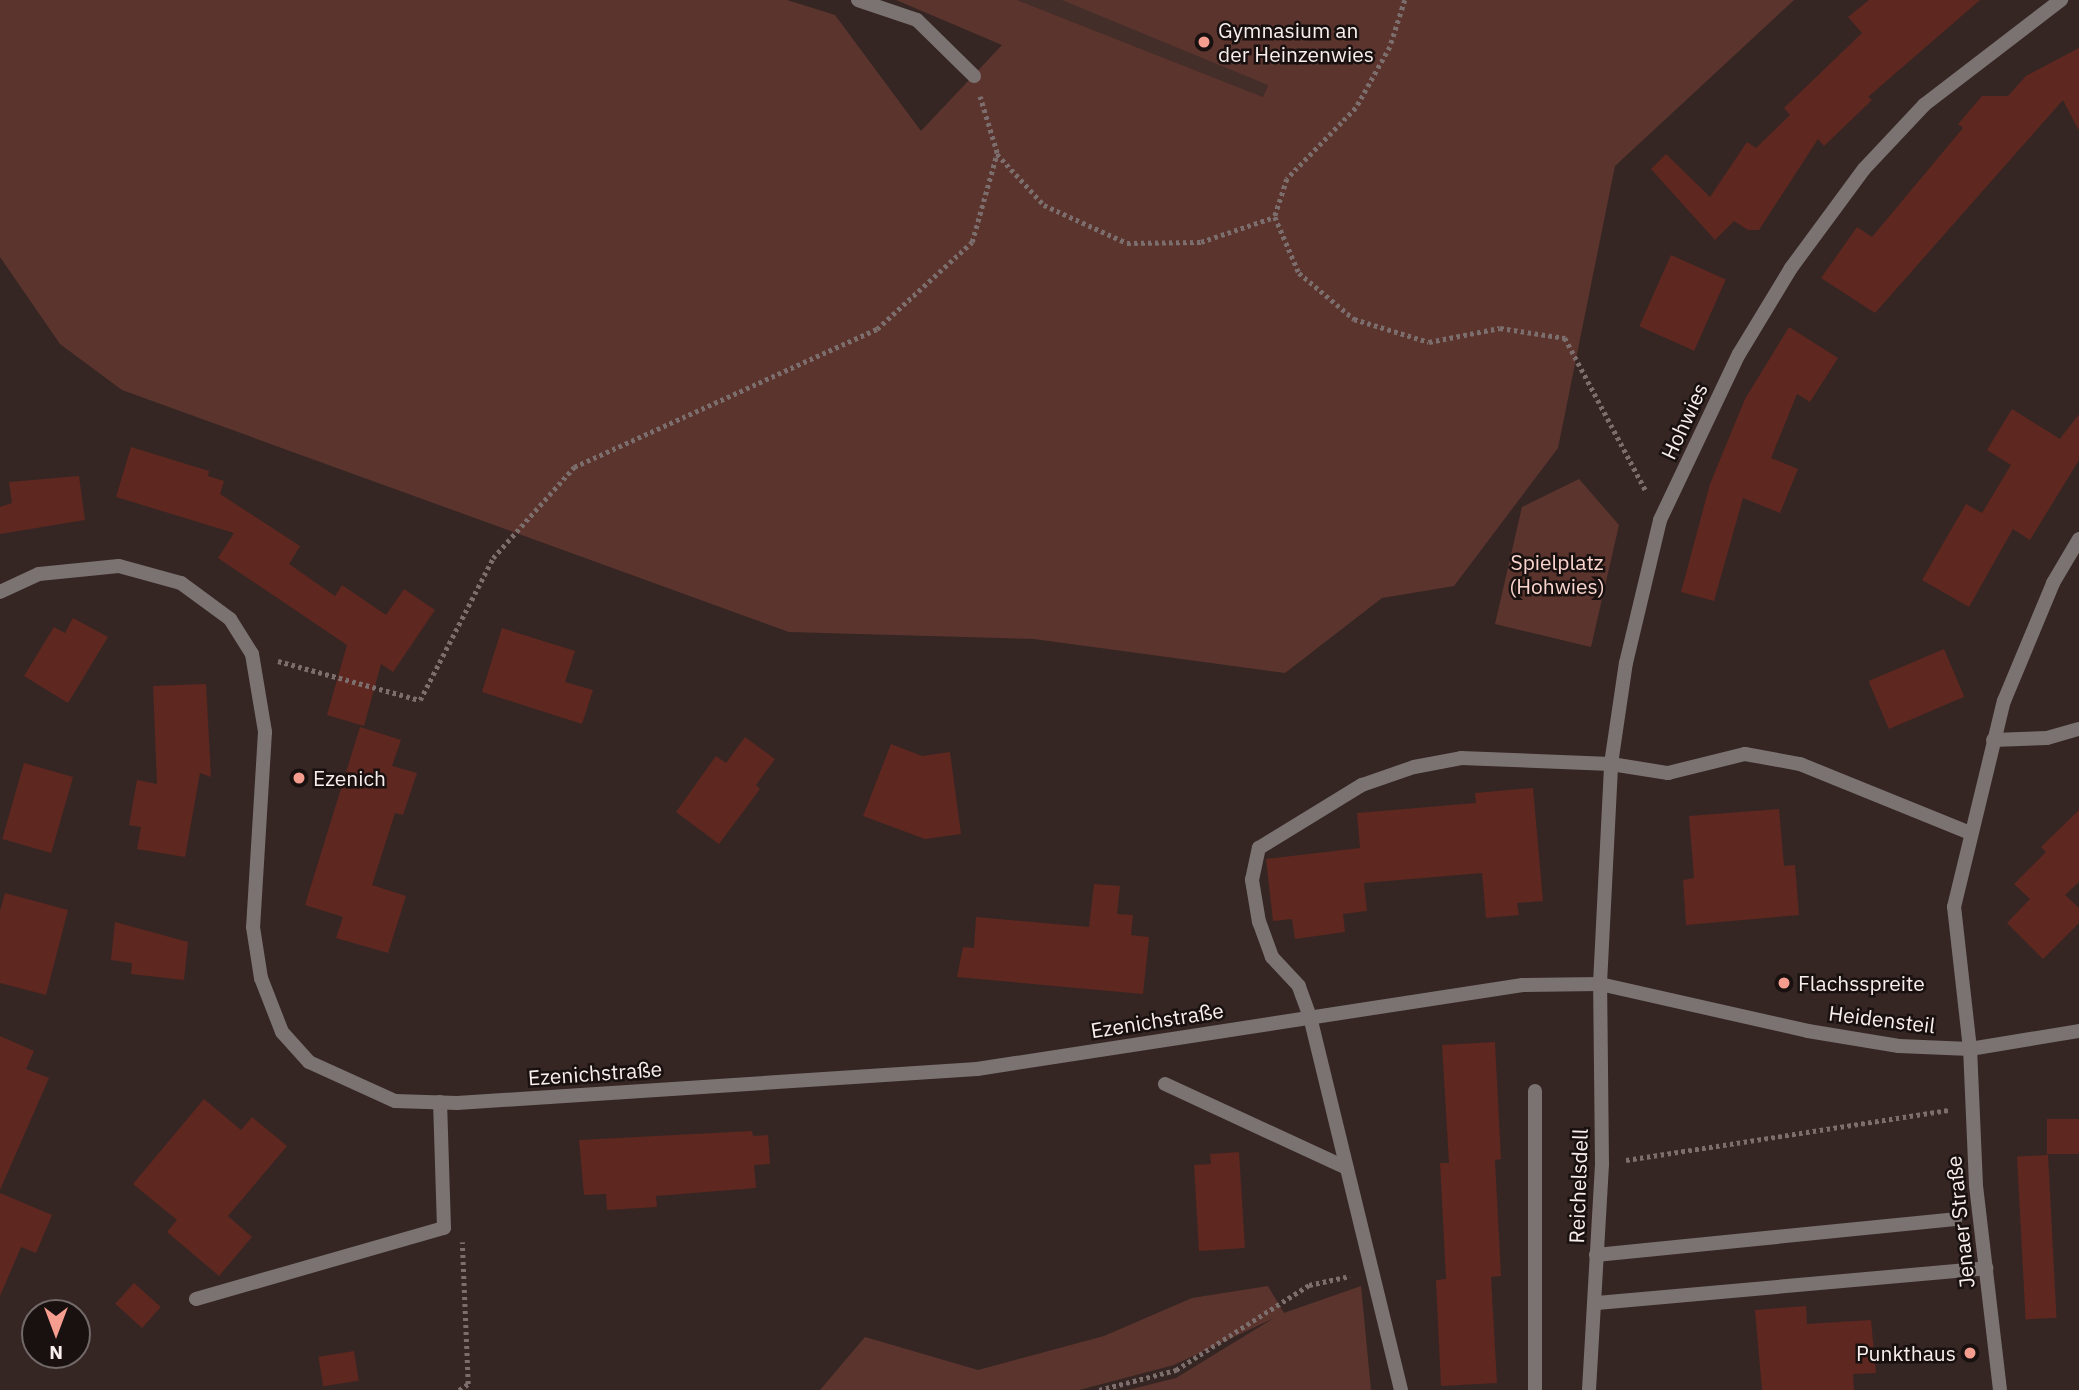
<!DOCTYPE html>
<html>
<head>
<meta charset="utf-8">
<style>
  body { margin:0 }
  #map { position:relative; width:2079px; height:1390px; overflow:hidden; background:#352623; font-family:"IBM Plex Sans",sans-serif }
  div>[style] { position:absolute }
  .built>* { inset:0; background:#442e2a }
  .green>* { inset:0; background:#5c342e }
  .building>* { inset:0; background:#5e2720; transform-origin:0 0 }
  .path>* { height:4.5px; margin-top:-2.25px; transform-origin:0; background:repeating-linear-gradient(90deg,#7b6e6c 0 3.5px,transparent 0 7px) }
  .service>* { height:14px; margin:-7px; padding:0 7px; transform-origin:7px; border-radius:7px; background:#7b7371 }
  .minor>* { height:14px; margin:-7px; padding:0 7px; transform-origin:7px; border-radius:7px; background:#7b7371 }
  .dots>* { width:19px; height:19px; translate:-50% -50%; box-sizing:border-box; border:4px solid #181110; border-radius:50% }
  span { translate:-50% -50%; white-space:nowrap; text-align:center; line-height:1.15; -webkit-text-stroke:5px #181110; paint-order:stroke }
  .poi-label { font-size:21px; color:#f8eeec }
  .left { translate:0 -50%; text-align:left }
  .right { translate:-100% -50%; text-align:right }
  .street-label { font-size:21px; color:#f8eeec }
  .park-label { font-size:21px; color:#fbd4ce }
  .north { position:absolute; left:21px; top:1299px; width:70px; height:70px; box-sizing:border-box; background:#181110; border:2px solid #726968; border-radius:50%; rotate:180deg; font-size:19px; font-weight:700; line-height:28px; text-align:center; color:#f8eeec }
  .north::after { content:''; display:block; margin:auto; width:24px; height:32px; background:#f59d8f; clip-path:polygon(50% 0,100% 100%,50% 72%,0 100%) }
</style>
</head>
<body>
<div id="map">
  <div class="built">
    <div style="clip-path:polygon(1017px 0,1297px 0,1263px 97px)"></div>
  </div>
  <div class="green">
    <div style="clip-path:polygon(0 0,787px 0,835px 15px,921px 131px,1002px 45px,896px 0,1017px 0,1263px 97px,1268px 85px,1062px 0,1794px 0,1615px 166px,1558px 448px,1454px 586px,1382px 598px,1285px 673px,1034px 639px,789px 632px,122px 390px,60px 344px,0 257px)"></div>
    <div style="clip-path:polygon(1579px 479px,1619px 525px,1591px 647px,1495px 624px,1522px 507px)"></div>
    <div style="clip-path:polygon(1268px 1286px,1284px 1313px,1361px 1286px,1371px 1390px,1128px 1390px,1176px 1378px,1274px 1318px,1174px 1365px,1079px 1390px,820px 1390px,865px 1337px,978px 1370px,1104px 1336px,1192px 1298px)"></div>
  </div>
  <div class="building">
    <div style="clip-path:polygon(1869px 0,1980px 0,1868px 97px,1872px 100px,1824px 146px,1818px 139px,1759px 230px,1748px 230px,1734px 221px,1715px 240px,1651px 169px,1666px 154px,1710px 197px,1747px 142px,1756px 148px,1790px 115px,1784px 108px,1862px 33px,1848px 17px)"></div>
    <div style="clip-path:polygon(2079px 48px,2079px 131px,2063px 100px,1875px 313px,1821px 278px,1857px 227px,1872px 237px,1963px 128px,1958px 124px,1982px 96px,2008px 96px,2026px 76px)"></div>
    <div style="left:1671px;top:255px;width:60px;height:78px;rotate:24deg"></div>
    <div style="clip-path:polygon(1789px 327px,1838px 358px,1810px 402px,1797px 394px,1771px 458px,1798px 469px,1780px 513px,1743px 498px,1714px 601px,1681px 592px,1710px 484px,1745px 399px)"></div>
    <div style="clip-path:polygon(2012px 409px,2060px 439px,2079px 414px,2079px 460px,2030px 540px,2013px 529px,1969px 607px,1922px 580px,1966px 504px,1982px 513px,2011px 465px,1987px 450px)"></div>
    <div style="clip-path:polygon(131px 447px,209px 471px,208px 476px,224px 481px,220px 494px,300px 546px,289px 564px,335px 596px,342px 585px,386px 615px,404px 589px,435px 610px,393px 672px,381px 664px,364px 726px,327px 715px,347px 645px,218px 558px,234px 533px,116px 497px)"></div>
    <div style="clip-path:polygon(79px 476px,85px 520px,0 534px,0 507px,12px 503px,9px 482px)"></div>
    <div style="clip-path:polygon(73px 618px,108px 637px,68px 703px,24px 676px,54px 627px,65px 633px)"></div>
    <div style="clip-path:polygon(502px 628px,575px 651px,565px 682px,593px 690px,582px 724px,482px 692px)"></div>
    <div style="left:1944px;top:649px;width:52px;height:82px;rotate:67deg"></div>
    <div style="clip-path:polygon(206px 684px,211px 777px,200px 773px,185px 857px,137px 849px,141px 827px,129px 825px,137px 780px,157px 784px,153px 686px)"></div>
    <div style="clip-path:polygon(360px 727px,401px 740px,392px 766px,417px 773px,403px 815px,395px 813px,372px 885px,406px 896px,388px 953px,336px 938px,343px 917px,305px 905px)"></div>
    <div style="clip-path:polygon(745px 737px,775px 759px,756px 785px,760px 789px,719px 844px,676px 812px,716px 756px,726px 763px)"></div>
    <div style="clip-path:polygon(891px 744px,922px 756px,950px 752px,961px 834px,925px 839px,863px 816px)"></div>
    <div style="left:24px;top:763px;width:51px;height:79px;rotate:16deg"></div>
    <div style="clip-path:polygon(1533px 788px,1543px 901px,1517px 903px,1519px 915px,1486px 918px,1482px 873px,1364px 883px,1367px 911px,1343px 914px,1345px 932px,1295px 939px,1292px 919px,1273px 921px,1266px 859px,1360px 848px,1357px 813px,1476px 803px,1475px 793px)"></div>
    <div style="clip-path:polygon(1779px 809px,1784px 866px,1795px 865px,1799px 915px,1686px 925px,1683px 880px,1694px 878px,1689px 816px)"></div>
    <div style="clip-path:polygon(2079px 810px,2079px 882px,2065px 895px,2079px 908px,2079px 923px,2043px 959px,2007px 923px,2030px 899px,2014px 884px,2046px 852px,2041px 847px)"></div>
    <div style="clip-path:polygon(1094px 884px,1120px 886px,1117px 914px,1133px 915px,1131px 935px,1149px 937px,1143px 994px,957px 977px,963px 947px,974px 948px,976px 917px,1089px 927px)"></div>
    <div style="clip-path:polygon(5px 893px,68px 910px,46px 995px,0 983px,0 911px)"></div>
    <div style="clip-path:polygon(115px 922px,188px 942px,184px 980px,131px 974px,132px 963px,111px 960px)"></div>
    <div style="clip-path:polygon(0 1036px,34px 1051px,26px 1069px,49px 1078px,0 1190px)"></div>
    <div style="clip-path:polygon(1495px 1042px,1501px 1159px,1495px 1160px,1501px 1276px,1491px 1277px,1497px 1383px,1441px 1386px,1436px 1280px,1446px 1279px,1440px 1163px,1449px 1163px,1442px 1045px)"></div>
    <div style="clip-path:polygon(204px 1099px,241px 1130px,252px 1117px,287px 1146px,228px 1216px,252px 1237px,219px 1276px,167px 1232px,177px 1220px,133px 1184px)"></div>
    <div style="left:2079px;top:1119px;width:35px;height:32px;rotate:90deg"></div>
    <div style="clip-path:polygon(752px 1131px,753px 1136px,768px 1135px,770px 1164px,754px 1165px,756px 1188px,656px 1196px,657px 1207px,607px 1210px,606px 1194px,584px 1195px,579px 1140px)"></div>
    <div style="clip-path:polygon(1239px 1152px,1245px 1248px,1199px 1251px,1194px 1165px,1211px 1164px,1210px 1154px)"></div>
    <div style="left:2048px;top:1155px;width:163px;height:31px;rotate:87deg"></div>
    <div style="clip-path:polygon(0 1193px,52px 1215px,36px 1253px,21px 1247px,0 1296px)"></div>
    <div style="left:134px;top:1283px;width:36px;height:28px;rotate:42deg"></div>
    <div style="clip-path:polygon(1806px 1306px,1807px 1324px,1871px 1320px,1876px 1373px,1853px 1374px,1854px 1390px,1762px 1390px,1755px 1310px)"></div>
    <div style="left:354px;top:1351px;width:30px;height:36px;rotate:81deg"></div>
  </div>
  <div class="path">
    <div style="left:1405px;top:0;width:49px;rotate:107.7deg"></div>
    <div style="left:1390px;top:47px;width:70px;rotate:119.1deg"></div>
    <div style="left:1356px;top:108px;width:99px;rotate:134.2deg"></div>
    <div style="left:1287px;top:179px;width:40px;rotate:108deg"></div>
    <div style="left:1275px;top:217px;width:61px;rotate:66.8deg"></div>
    <div style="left:1299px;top:273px;width:72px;rotate:39.9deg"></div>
    <div style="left:1354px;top:319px;width:78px;rotate:17deg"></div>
    <div style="left:1429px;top:342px;width:72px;rotate:-11.2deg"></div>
    <div style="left:1500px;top:328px;width:66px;rotate:8.7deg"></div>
    <div style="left:1565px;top:338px;width:173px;rotate:62.1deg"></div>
    <div style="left:997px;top:154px;width:69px;rotate:47.3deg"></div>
    <div style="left:1044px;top:205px;width:91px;rotate:24.6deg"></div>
    <div style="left:1127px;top:243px;width:74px;rotate:-0.8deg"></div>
    <div style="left:1201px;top:242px;width:78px;rotate:-18.7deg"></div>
    <div style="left:278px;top:661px;width:147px;rotate:15.4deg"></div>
    <div style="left:420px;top:700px;width:160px;rotate:-62.8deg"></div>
    <div style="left:493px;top:558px;width:122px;rotate:-48.3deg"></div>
    <div style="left:574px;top:467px;width:333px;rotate:-24.5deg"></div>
    <div style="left:877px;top:329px;width:129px;rotate:-42.5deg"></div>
    <div style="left:972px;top:242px;width:92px;rotate:-74.3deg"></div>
    <div style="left:997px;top:153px;width:59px;rotate:-106.9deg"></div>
    <div style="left:1626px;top:1160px;width:328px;rotate:-8.8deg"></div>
    <div style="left:459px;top:1390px;width:11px;rotate:-34deg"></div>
    <div style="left:468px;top:1384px;width:142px;rotate:-92.4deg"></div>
    <div style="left:1099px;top:1390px;width:80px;rotate:-14.6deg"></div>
    <div style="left:1176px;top:1370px;width:158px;rotate:-32.6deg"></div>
    <div style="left:1309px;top:1285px;width:42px;rotate:-12.4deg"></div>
  </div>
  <div class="service">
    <div style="left:858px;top:0;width:62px;rotate:18.7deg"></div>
    <div style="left:917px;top:20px;width:80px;rotate:44.5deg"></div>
    <div style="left:1165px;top:1084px;width:200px;rotate:24.8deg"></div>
    <div style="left:1535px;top:1091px;width:299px;rotate:90deg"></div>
    <div style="left:1596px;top:1255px;width:361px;rotate:-5.7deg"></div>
    <div style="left:196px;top:1299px;width:258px;rotate:-16deg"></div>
    <div style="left:444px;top:1228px;width:126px;rotate:-91.8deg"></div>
    <div style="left:1597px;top:1303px;width:391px;rotate:-5.1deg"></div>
    <div style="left:1401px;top:1390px;width:384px;rotate:-103.7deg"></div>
    <div style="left:1310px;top:1017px;width:33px;rotate:-110deg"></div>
    <div style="left:1299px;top:986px;width:40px;rotate:-133deg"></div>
    <div style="left:1272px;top:957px;width:37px;rotate:-110deg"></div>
    <div style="left:1259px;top:922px;width:43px;rotate:-99.5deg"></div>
    <div style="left:1252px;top:880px;width:33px;rotate:-78deg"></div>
    <div style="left:1259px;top:848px;width:121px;rotate:-31.5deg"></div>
    <div style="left:1362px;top:785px;width:55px;rotate:-19.1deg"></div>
    <div style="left:1414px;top:767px;width:48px;rotate:-10.8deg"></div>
    <div style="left:1461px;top:758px;width:150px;rotate:2.3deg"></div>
    <div style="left:1611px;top:764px;width:58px;rotate:9deg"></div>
    <div style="left:1668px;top:773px;width:79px;rotate:-13.9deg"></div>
    <div style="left:1745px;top:754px;width:56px;rotate:10.3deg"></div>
    <div style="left:1800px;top:764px;width:183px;rotate:22.1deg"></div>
  </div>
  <div class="minor">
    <div style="left:0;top:592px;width:43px;rotate:-24.8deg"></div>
    <div style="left:39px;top:574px;width:80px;rotate:-5.7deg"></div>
    <div style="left:119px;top:566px;width:64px;rotate:15.3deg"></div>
    <div style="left:181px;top:583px;width:61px;rotate:36.3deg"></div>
    <div style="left:230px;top:619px;width:41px;rotate:57.8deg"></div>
    <div style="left:252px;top:654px;width:79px;rotate:80.5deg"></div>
    <div style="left:265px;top:732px;width:195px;rotate:93.5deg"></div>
    <div style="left:253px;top:927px;width:52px;rotate:81.1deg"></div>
    <div style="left:261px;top:978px;width:58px;rotate:68.7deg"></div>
    <div style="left:282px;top:1032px;width:40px;rotate:48deg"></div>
    <div style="left:309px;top:1062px;width:94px;rotate:24.4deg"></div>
    <div style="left:395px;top:1101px;width:62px;rotate:1.8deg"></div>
    <div style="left:457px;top:1103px;width:521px;rotate:-3.74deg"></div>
    <div style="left:977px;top:1069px;width:552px;rotate:-8.75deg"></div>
    <div style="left:1523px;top:985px;width:77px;rotate:-0.7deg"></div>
    <div style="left:1600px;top:984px;width:213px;rotate:12.7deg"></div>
    <div style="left:1808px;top:1031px;width:92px;rotate:9.4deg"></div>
    <div style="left:1899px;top:1046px;width:71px;rotate:2.4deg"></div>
    <div style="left:1970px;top:1049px;width:110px;rotate:-9.4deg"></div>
    <div style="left:1993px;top:740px;width:54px;rotate:-2.1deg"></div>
    <div style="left:2047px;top:738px;width:33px;rotate:-16deg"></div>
    <div style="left:1589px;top:1390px;width:226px;rotate:-86.7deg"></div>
    <div style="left:1602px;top:1164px;width:180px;rotate:-90.6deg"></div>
    <div style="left:1600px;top:984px;width:220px;rotate:-87.1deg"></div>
    <div style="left:1611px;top:764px;width:102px;rotate:-81.6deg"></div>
    <div style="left:1626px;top:663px;width:147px;rotate:-76.6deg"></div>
    <div style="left:1660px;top:520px;width:184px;rotate:-64.6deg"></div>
    <div style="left:1739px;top:354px;width:100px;rotate:-58.8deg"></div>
    <div style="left:1791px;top:268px;width:123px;rotate:-53.6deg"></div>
    <div style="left:1864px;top:169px;width:88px;rotate:-46.8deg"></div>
    <div style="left:1924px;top:105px;width:173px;rotate:-37.5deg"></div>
    <div style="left:2000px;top:1390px;width:206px;rotate:-96.7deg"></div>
    <div style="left:1976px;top:1185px;width:136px;rotate:-92.5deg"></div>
    <div style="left:1970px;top:1049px;width:143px;rotate:-96.4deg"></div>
    <div style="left:1954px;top:907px;width:212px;rotate:-76.4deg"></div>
    <div style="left:2004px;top:701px;width:128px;rotate:-67.4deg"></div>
    <div style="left:2053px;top:583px;width:51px;rotate:-59.4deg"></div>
  </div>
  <div class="dots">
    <div style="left:1204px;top:42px;background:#f59d8f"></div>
    <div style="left:299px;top:778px;background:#f59d8f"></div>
    <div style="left:1784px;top:983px;background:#f59d8f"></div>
    <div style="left:1970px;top:1353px;background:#f59d8f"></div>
  </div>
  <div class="poi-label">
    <span class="left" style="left:1218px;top:42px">Gymnasium an<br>der Heinzenwies</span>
    <span class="left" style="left:313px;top:778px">Ezenich</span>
    <span class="left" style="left:1798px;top:983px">Flachsspreite</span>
    <span class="right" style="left:1956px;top:1353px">Punkthaus</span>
  </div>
  <div class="street-label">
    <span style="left:1684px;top:421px;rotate:-65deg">Hohwies</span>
    <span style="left:1882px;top:1019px;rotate:7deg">Heidensteil</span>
    <span style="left:1157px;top:1020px;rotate:-9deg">Ezenichstraße</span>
    <span style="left:595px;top:1073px;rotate:-4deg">Ezenichstraße</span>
    <span style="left:1578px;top:1186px;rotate:-88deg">Reichelsdell</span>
    <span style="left:1960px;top:1222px;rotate:-96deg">Jenaer Straße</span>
  </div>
  <div class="park-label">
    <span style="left:1557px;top:574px">Spielplatz<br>(Hohwies)</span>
  </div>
  <div class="north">N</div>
</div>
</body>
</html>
